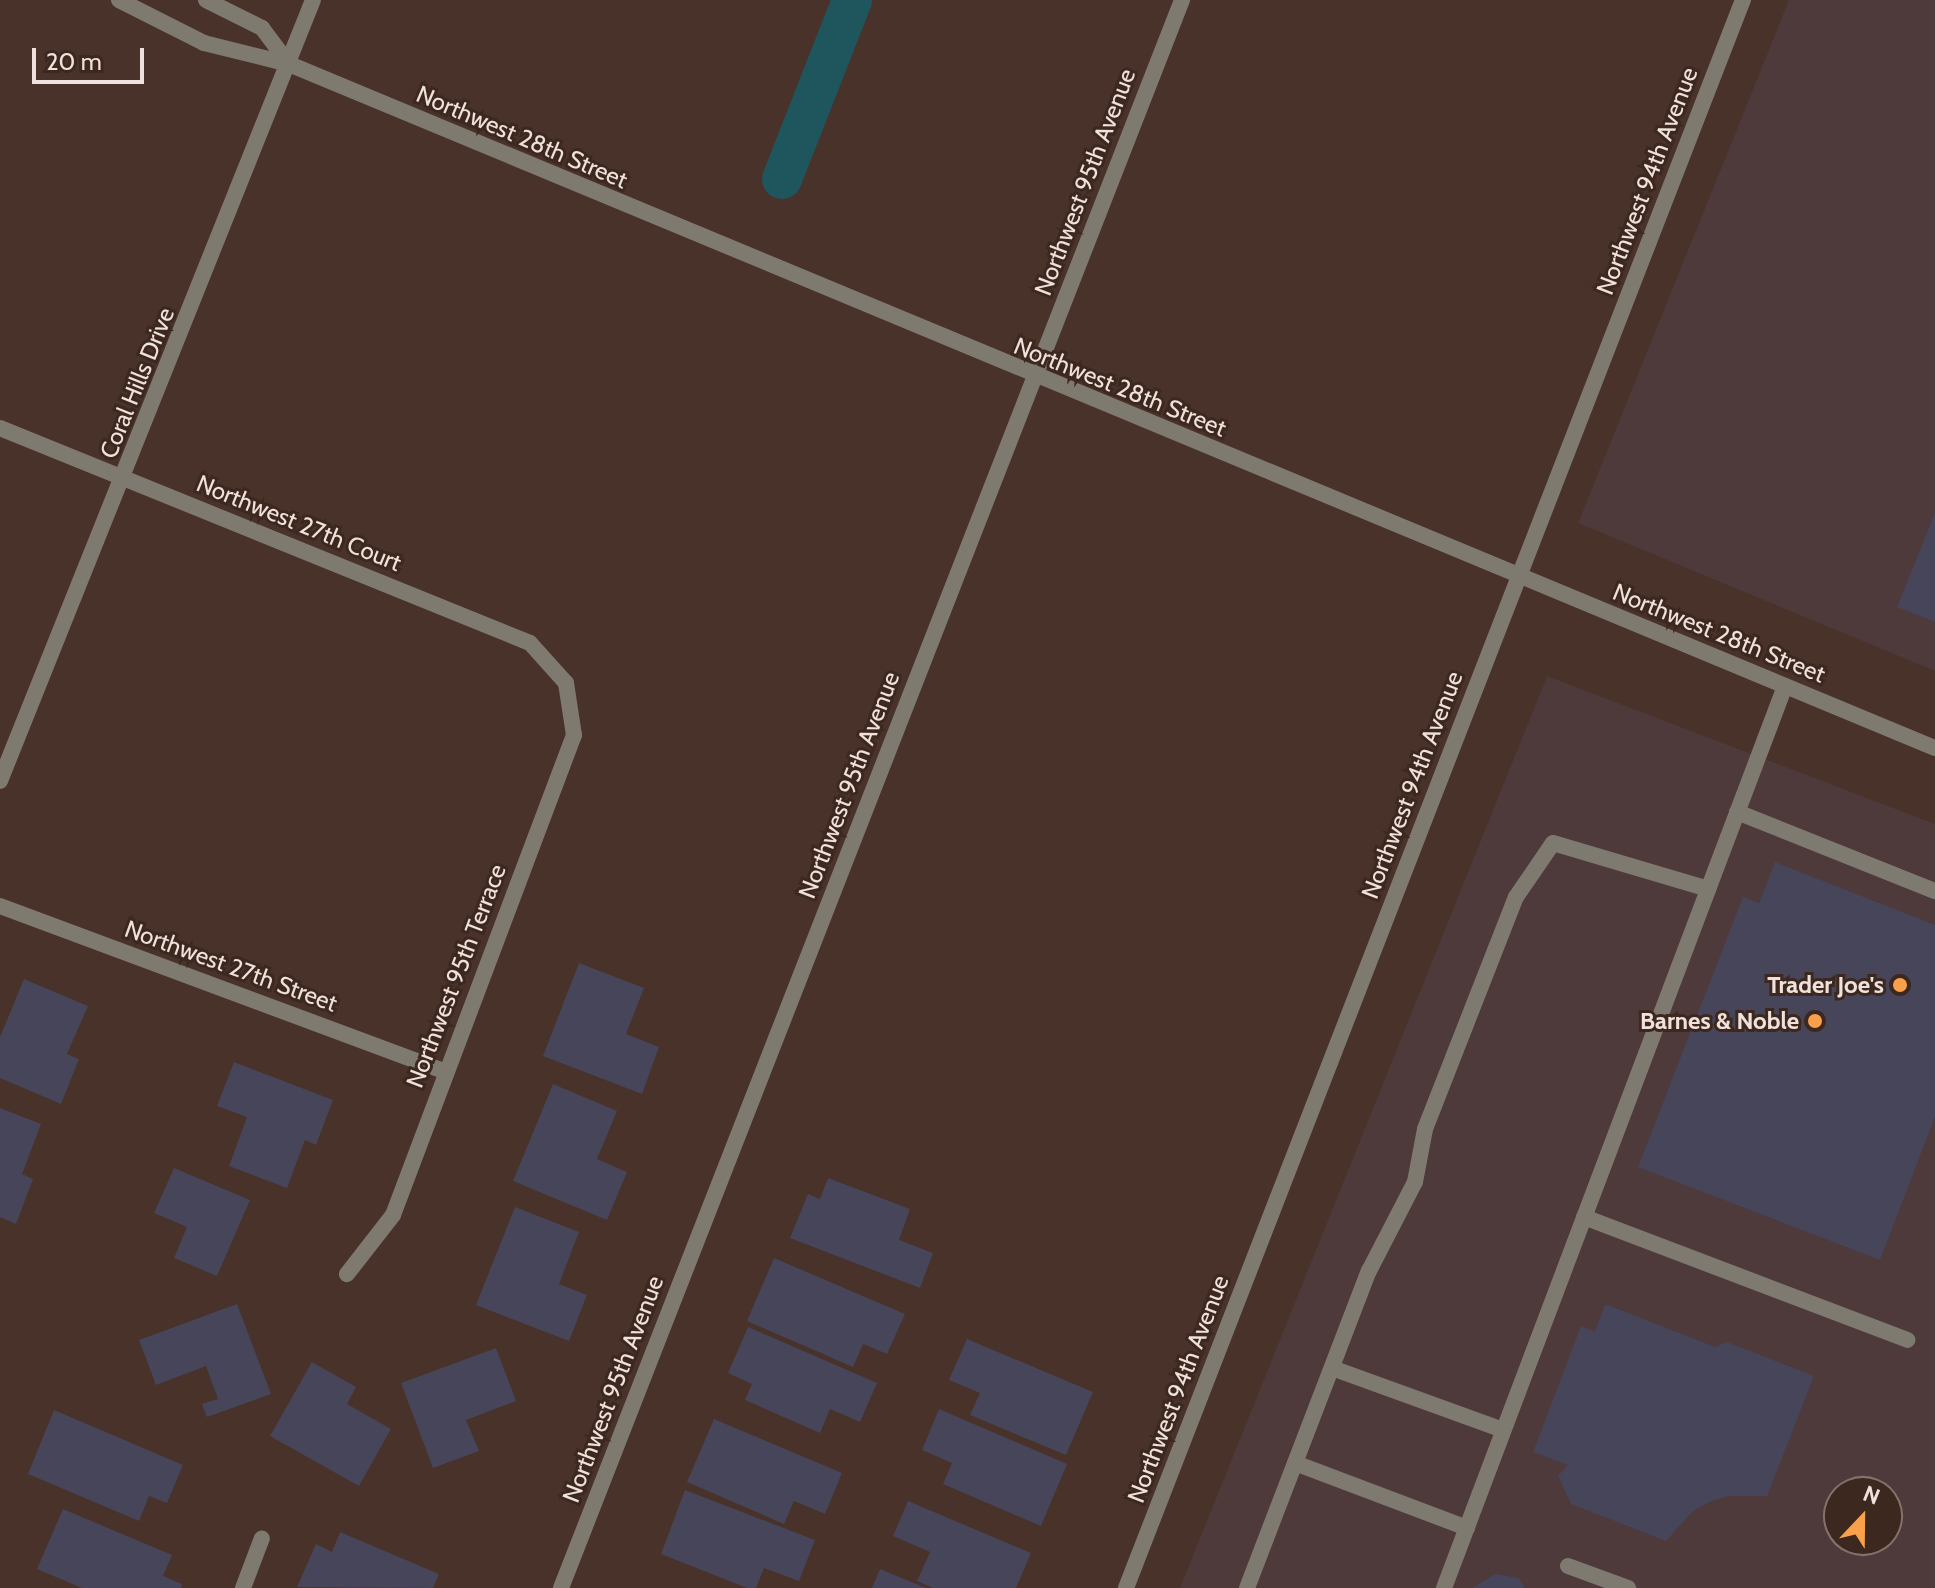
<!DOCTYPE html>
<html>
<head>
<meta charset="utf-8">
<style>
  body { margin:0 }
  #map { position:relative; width:1935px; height:1588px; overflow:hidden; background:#483229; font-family:Cabin,sans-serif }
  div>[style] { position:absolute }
  .commercial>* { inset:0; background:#4e393b }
  .canal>* { height:40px; margin:-20px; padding:0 20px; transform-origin:20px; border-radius:20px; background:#1f555d }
  .building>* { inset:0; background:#46455a }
  .service>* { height:16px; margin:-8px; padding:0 8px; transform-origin:8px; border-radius:8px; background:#7f7a70 }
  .minor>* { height:16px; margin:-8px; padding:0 8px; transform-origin:8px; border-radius:8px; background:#7f7a70 }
  .dots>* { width:22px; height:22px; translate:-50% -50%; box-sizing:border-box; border:4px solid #3d281f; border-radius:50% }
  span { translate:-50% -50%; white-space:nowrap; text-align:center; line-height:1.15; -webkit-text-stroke:6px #3d281f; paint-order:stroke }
  .street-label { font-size:24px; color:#efe1db }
  .poi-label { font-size:24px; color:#efe1db; font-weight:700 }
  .right { translate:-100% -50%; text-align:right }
  .north { position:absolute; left:1823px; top:1476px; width:80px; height:80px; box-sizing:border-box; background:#3d281f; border:2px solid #84726a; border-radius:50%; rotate:22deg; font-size:22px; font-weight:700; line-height:32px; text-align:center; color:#efe1db }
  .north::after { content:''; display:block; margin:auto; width:28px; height:36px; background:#f8a04b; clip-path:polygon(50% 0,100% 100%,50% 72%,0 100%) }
  .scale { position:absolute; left:32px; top:48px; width:112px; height:36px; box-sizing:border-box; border:4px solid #efe1db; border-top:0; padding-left:10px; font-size:24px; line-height:28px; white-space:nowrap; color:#efe1db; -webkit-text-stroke:6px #3d281f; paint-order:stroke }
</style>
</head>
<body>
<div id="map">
  <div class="commercial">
    <div style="clip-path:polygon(1789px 0,1935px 0,1935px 671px,1578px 523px)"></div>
    <div style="clip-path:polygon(evenodd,1547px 676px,1935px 824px,1935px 1588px,1180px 1588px,1547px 676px,1839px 1492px,1887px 1492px,1887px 1540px,1839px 1540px,1839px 1492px)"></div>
  </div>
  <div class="canal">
    <div style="left:782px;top:179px;width:192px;rotate:-68.6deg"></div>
  </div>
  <div class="building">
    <div style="clip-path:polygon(1935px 513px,1935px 622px,1897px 607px)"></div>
    <div style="clip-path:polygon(1775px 862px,1935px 925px,1935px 1117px,1880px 1260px,1638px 1167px,1743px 897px,1759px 903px)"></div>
    <div style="clip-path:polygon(579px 963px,644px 988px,626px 1034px,659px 1047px,642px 1094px,543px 1056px)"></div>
    <div style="clip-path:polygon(24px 979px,88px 1006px,67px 1054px,79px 1059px,61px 1104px,0 1078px,0 1037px)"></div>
    <div style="clip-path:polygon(234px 1062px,333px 1100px,316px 1145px,305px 1140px,287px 1188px,229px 1166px,247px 1117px,217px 1106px)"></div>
    <div style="clip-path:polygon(553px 1084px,617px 1111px,597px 1159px,627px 1172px,607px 1220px,513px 1181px)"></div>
    <div style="clip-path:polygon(0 1108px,41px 1124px,22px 1174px,33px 1179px,16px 1224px,0 1217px)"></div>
    <div style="clip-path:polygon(174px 1168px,250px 1200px,217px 1276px,174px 1258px,187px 1227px,154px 1213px)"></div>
    <div style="clip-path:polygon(828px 1178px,910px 1209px,899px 1240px,933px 1253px,920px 1288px,790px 1238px,808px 1194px,820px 1199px)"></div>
    <div style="clip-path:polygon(515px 1207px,579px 1232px,559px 1284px,587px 1295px,569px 1341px,476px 1305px)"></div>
    <div style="clip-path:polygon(774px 1258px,905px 1314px,887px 1354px,863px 1344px,853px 1367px,747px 1321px)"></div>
    <div style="clip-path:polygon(237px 1304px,271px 1394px,207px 1417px,202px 1404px,218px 1399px,206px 1366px,156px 1385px,139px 1340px)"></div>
    <div style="clip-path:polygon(1605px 1304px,1715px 1347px,1727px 1342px,1814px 1376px,1767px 1496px,1728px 1496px,1709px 1502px,1692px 1512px,1666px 1541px,1571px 1504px,1558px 1476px,1568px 1465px,1533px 1452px,1581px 1326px,1595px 1332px)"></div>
    <div style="clip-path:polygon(748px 1327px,877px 1383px,860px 1422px,830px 1409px,820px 1433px,745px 1400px,752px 1384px,728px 1373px)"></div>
    <div style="clip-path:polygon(967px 1339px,1093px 1392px,1066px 1455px,970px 1415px,980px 1393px,949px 1380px)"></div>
    <div style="clip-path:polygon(496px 1348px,516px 1401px,466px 1420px,479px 1451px,433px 1468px,401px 1383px)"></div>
    <div style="clip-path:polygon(312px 1362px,356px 1387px,347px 1404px,391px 1429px,359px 1486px,270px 1436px)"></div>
    <div style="clip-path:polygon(939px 1409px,1067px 1464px,1041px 1526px,943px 1484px,952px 1463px,922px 1450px)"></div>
    <div style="clip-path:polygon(54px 1410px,183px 1465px,167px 1503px,149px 1496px,139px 1521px,28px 1474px)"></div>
    <div style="clip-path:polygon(714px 1419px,842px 1473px,825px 1514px,794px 1501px,784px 1524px,687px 1482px)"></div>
    <div style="clip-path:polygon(685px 1490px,815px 1540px,799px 1581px,764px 1568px,756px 1588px,747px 1588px,661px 1554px)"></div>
    <div style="clip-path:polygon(908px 1501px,1031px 1553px,1016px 1588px,933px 1588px,917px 1581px,930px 1552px,893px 1536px)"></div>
    <div style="clip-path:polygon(63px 1509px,172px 1555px,163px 1576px,182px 1584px,181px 1588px,82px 1588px,37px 1569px)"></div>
    <div style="clip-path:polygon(340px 1532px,439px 1574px,433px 1588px,297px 1587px,316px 1544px,332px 1552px)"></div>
    <div style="clip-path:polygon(880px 1569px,926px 1588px,872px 1588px)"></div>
    <div style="clip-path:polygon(1495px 1574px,1519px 1578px,1525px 1588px,1472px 1588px)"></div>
  </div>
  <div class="service">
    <div style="left:1737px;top:812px;width:213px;rotate:21.8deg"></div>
    <div style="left:1584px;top:1217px;width:346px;rotate:20.8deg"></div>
    <div style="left:1332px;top:1368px;width:182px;rotate:19.9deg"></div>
    <div style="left:1295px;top:1463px;width:184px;rotate:20.7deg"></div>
    <div style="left:1568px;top:1566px;width:64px;rotate:20.1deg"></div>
    <div style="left:1247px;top:1588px;width:340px;rotate:-69deg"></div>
    <div style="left:1369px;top:1271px;width:100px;rotate:-62.7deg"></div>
    <div style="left:1415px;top:1182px;width:54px;rotate:-79.3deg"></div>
    <div style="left:1425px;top:1129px;width:249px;rotate:-68.6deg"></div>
    <div style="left:1516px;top:897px;width:65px;rotate:-55.6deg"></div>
    <div style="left:1553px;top:843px;width:162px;rotate:16.5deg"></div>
    <div style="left:1444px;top:1588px;width:964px;rotate:-69.29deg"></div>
  </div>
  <div class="minor">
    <div style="left:119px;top:0;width:95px;rotate:26.8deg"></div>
    <div style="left:204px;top:43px;width:88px;rotate:13.9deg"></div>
    <div style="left:289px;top:64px;width:1782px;rotate:22.57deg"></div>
    <div style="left:206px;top:0;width:63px;rotate:26.6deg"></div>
    <div style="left:262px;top:28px;width:45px;rotate:53.1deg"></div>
    <div style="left:0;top:428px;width:572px;rotate:22.08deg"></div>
    <div style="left:530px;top:643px;width:54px;rotate:48deg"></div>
    <div style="left:566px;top:683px;width:53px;rotate:81.3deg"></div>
    <div style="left:574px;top:735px;width:513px;rotate:110.66deg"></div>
    <div style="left:393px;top:1215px;width:75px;rotate:127.9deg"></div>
    <div style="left:0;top:781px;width:841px;rotate:-68.16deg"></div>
    <div style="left:0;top:906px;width:474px;rotate:20.4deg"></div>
    <div style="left:243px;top:1588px;width:53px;rotate:-69.2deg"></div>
    <div style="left:561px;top:1588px;width:1705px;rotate:-68.64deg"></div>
    <div style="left:1126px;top:1588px;width:1704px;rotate:-68.77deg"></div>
  </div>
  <div class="dots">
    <div style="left:1900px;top:985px;background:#f8a04b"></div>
    <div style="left:1815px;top:1021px;background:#f8a04b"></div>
  </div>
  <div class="street-label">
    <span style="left:522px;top:137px;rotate:23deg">Northwest 28th Street</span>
    <span style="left:1647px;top:181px;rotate:-69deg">Northwest 94th Avenue</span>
    <span style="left:1085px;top:182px;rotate:-69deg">Northwest 95th Avenue</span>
    <span style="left:137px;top:383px;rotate:-68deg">Coral Hills Drive</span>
    <span style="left:1120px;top:387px;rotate:22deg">Northwest 28th Street</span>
    <span style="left:299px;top:523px;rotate:22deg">Northwest 27th Court</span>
    <span style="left:1719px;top:633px;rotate:22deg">Northwest 28th Street</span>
    <span style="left:849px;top:785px;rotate:-69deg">Northwest 95th Avenue</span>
    <span style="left:1412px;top:785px;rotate:-69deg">Northwest 94th Avenue</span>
    <span style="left:231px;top:966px;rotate:20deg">Northwest 27th Street</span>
    <span style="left:456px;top:976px;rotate:-69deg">Northwest 95th Terrace</span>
    <span style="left:613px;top:1389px;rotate:-69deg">Northwest 95th Avenue</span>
    <span style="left:1178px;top:1389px;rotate:-69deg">Northwest 94th Avenue</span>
  </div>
  <div class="poi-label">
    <span class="right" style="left:1884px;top:985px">Trader Joe's</span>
    <span class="right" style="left:1799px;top:1021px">Barnes &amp; Noble</span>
  </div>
  <div class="north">N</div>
  <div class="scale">20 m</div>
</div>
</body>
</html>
